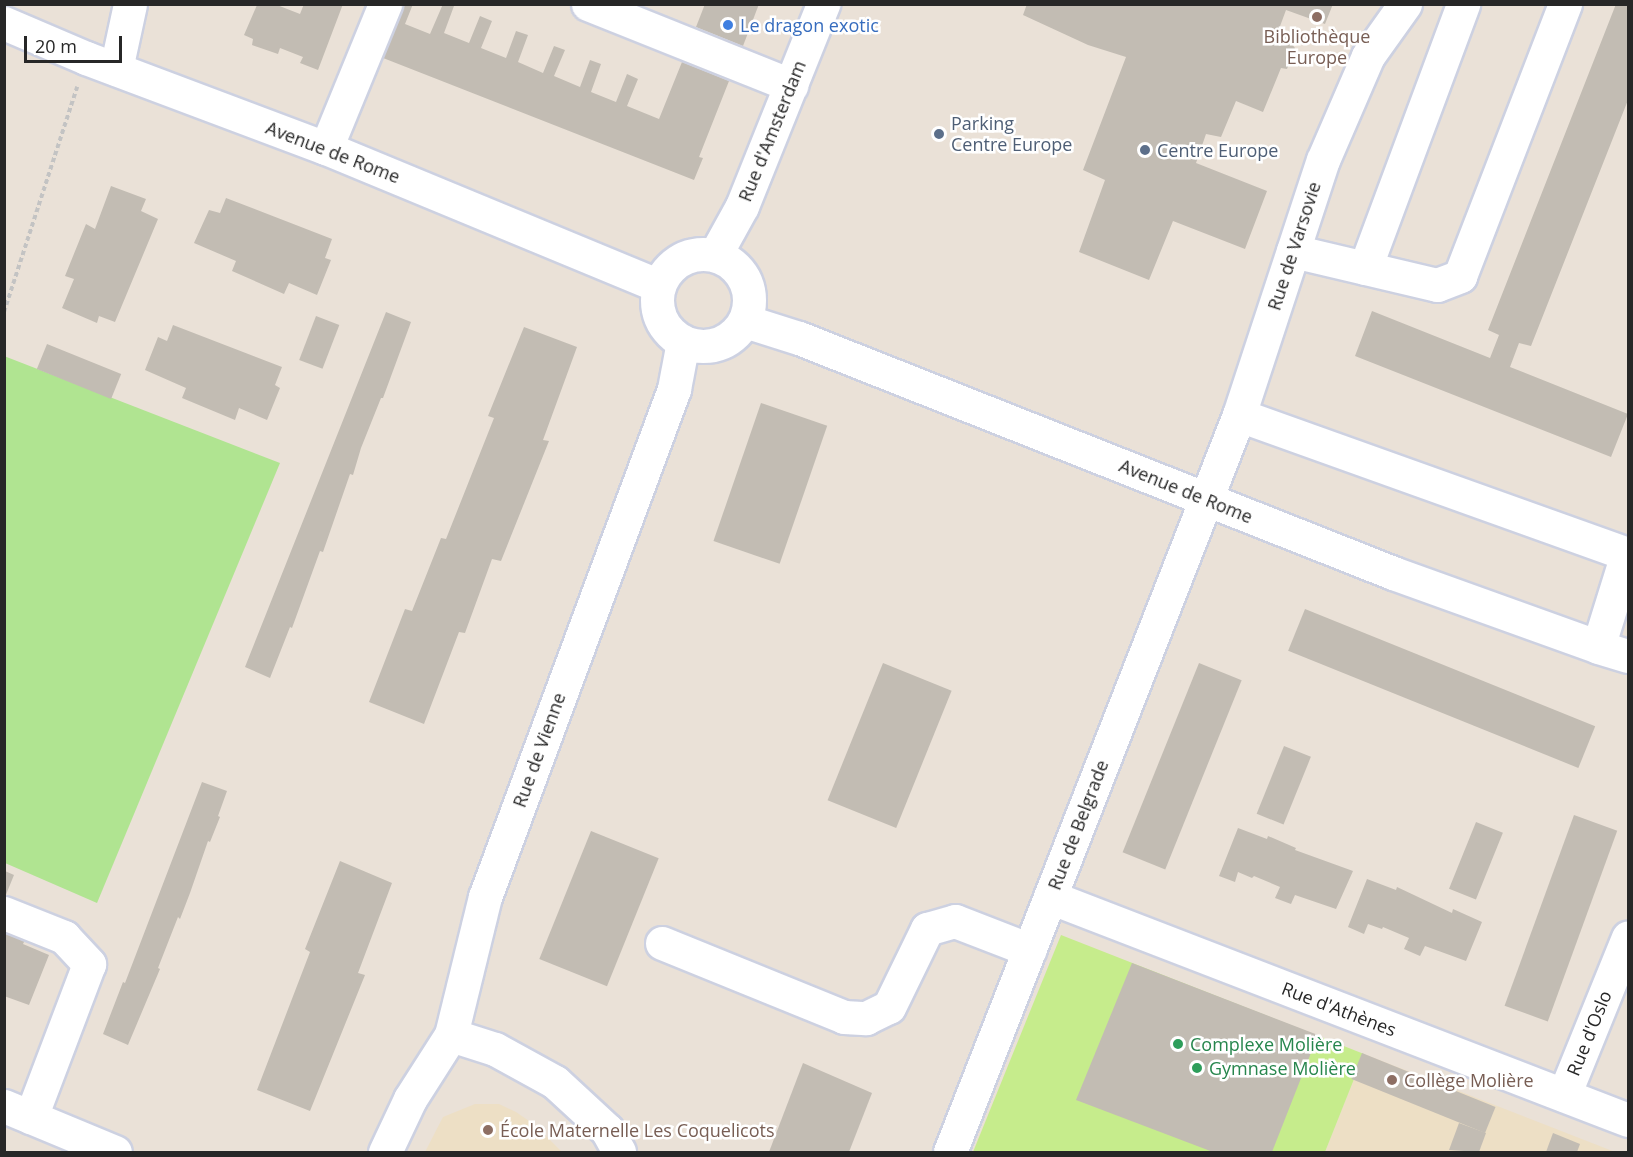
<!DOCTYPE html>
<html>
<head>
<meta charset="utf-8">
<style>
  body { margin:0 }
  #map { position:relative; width:1633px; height:1157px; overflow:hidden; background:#eae1d7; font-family:"Open Sans",sans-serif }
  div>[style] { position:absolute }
  .education>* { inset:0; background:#eddfc5 }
  .green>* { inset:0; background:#b0e491 }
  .pitch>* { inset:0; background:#c6ec8c }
  .building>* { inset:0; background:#c2bcb3; transform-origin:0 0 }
  .path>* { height:4px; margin-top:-2px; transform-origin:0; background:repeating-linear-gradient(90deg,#c3c3c3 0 4.5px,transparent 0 7.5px) }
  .roads { filter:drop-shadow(2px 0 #cdd1e1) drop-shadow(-2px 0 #cdd1e1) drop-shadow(0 2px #cdd1e1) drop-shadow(0 -2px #cdd1e1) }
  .minor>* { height:33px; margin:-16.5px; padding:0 16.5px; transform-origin:16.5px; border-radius:16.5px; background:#fff }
  .minor>.ring { margin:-16.5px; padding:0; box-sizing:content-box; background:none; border:33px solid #fff; border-radius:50% }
  .dots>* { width:16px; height:16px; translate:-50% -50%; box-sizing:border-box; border:3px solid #fff; border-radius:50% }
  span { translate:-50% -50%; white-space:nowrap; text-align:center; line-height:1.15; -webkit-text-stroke:5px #fff; paint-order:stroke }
  .shop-label { font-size:18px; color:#366cbe }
  .left { translate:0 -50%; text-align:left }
  .education-label { font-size:18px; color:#785e54 }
  .service-label { font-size:18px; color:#4e5e75 }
  .street-label { font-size:18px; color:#272727 }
  .leisure-label { font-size:18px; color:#27864d }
  .frame { position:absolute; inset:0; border:6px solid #272727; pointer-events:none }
  .scale { position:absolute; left:24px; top:36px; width:98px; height:27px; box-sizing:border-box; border:3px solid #272727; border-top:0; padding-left:8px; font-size:18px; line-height:21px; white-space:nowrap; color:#272727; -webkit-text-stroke:4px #fff; paint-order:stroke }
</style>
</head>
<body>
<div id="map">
  <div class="education">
    <div style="clip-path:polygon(1364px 1054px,1615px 1152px,1325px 1152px)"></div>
    <div style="clip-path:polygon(475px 1104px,499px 1104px,516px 1112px,535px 1125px,562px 1152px,425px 1152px,443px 1117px)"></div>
  </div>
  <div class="green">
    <div style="clip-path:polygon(4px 356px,280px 463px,97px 903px,5px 863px)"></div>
  </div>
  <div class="pitch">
    <div style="clip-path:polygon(1061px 935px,1364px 1054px,1325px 1152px,973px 1152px)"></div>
  </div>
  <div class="building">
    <div style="clip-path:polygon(304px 4px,343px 4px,318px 70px,300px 63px,303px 57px,280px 48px,278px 54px,252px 45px,253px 39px,244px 35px,257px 5px,277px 5px,300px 14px)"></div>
    <div style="clip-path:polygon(398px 4px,413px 4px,405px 24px,430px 34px,443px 4px,454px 6px,444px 33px,469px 43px,480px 16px,492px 21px,481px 48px,506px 58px,516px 31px,528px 35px,518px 62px,543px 73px,554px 46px,565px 50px,554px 76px,580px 87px,590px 60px,601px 64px,591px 92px,616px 102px,627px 74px,638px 79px,627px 106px,659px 119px,682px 62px,729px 81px,699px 157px,703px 158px,694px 180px,378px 56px)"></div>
    <div style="clip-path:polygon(705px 4px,759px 4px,743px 46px,696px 27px)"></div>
    <div style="clip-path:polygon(1027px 4px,1333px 4px,1325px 24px,1286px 10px,1279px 29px,1293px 35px,1291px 43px,1295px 48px,1287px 69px,1281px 68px,1263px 112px,1236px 101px,1221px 137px,1206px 134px,1196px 163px,1267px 191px,1245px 249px,1173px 221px,1149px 280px,1079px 252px,1105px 180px,1083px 170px,1126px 57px,1088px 45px,1023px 15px)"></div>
    <div style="clip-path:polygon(1616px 4px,1628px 4px,1628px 100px,1531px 346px,1519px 343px,1510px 367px,1628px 414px,1611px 457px,1355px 356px,1372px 311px,1490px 358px,1499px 335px,1488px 330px)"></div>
    <div style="clip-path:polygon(111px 186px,146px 199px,141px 211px,158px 219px,115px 322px,99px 316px,97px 323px,62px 308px,74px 279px,65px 276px,86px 224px,95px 229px)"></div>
    <div style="clip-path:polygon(226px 198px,332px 239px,325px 258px,331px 260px,317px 295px,289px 283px,284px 294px,232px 271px,236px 261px,194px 243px,209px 210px,220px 213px)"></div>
    <div style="clip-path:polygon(386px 312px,411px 322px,383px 398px,381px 398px,361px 448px,353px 475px,350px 474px,323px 552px,320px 551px,292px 628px,290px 627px,270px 678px,245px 667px)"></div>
    <div style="left:316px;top:316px;width:25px;height:47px;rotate:21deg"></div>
    <div style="clip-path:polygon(173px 325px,282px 367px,275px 385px,280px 388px,267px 420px,239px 408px,235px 420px,182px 398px,186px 388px,145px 370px,158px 337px,167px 341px)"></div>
    <div style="clip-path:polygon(524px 327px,577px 347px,543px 440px,549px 441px,501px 561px,492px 559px,465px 633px,459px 632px,424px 724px,369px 702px,405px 609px,412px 611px,441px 538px,446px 539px,494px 418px,488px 416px)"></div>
    <div style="left:47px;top:344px;width:80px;height:27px;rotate:22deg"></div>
    <div style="left:761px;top:403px;width:70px;height:146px;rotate:19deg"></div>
    <div style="left:1305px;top:609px;width:313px;height:45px;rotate:22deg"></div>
    <div style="left:883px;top:663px;width:74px;height:148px;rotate:22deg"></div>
    <div style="left:1199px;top:663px;width:46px;height:204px;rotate:22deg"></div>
    <div style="left:1284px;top:746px;width:29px;height:73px;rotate:22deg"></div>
    <div style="clip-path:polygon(202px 782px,227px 791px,218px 816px,220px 817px,210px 842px,208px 841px,190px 893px,180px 919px,178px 917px,158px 968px,160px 969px,128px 1045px,103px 1034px,123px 982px,125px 983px)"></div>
    <div style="left:1574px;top:815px;width:46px;height:203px;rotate:20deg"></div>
    <div style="left:1476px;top:822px;width:29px;height:72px;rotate:22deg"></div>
    <div style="clip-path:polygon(1238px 828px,1267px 839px,1268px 836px,1296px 848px,1295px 850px,1353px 871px,1336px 909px,1295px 895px,1291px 904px,1275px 898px,1280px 887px,1254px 876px,1252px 878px,1238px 872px,1235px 882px,1219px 876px)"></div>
    <div style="left:591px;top:831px;width:73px;height:138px;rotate:22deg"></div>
    <div style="clip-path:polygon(340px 861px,392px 883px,358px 973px,365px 975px,310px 1111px,257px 1090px,310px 952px,305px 949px)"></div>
    <div style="clip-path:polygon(5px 871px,14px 875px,5px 897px)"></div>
    <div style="clip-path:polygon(1367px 879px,1396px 890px,1397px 887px,1452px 913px,1453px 909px,1482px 922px,1466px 961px,1425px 946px,1420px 956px,1404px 949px,1409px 938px,1383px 927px,1382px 929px,1368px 924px,1364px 934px,1348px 927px)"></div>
    <div style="clip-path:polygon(4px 931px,25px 940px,23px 944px,49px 955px,29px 1005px,4px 996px)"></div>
    <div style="clip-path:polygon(1132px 963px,1318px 1035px,1272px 1152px,1213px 1152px,1076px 1100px)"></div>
    <div style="left:1362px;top:1053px;width:144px;height:28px;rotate:22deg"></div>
    <div style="clip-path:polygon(803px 1063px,872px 1093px,849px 1152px,769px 1152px)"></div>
    <div style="clip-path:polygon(1459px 1123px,1486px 1133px,1479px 1152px,1449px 1150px)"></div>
    <div style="clip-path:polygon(1553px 1133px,1580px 1144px,1577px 1152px,1546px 1152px)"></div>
  </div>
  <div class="path">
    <div style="left:4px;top:312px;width:237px;rotate:-72deg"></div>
  </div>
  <div class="roads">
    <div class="minor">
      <div style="left:588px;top:4px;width:219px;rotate:21.8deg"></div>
      <div style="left:4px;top:23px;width:89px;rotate:23.1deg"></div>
      <div style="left:86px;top:58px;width:256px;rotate:20.6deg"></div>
      <div style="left:326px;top:148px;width:360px;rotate:22.5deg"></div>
      <div style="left:116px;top:69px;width:66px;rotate:-77.8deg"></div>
      <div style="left:326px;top:148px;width:156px;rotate:-67.7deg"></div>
      <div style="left:1293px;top:251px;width:148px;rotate:13.3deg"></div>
      <div style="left:1437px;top:285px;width:25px;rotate:-21deg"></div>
      <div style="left:1460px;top:276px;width:292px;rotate:-68.9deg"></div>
      <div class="ring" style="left:657px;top:254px;width:59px;height:59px"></div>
      <div style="left:715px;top:255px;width:56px;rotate:-61.1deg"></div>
      <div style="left:742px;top:206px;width:218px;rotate:-68.1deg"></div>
      <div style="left:1365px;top:268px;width:282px;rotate:-69.6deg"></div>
      <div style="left:745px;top:321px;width:57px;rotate:17.5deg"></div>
      <div style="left:799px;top:338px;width:639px;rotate:21.58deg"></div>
      <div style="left:1393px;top:573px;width:218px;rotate:19.8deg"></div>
      <div style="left:1598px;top:647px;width:31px;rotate:17deg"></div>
      <div style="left:1239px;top:415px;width:412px;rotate:19.7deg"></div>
      <div style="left:1627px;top:554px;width:97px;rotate:107.3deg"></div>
      <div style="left:1050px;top:897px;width:620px;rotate:21.1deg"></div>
      <div style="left:4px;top:913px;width:65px;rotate:21.8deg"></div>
      <div style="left:64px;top:937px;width:37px;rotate:47deg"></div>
      <div style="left:89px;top:964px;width:164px;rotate:110.8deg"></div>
      <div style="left:662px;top:943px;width:196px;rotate:22.1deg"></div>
      <div style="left:844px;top:1017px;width:22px;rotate:3deg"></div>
      <div style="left:866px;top:1018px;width:25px;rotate:-26deg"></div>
      <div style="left:889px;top:1007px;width:87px;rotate:-64deg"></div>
      <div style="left:927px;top:929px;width:29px;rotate:-16deg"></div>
      <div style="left:955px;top:921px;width:80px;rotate:21.1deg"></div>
      <div style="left:451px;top:1035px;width:46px;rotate:17.7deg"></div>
      <div style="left:495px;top:1049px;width:68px;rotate:28.8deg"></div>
      <div style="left:555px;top:1082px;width:71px;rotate:42.7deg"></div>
      <div style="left:607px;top:1130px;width:25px;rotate:61deg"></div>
      <div style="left:1564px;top:1095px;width:170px;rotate:-67.9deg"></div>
      <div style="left:4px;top:1106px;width:120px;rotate:22.5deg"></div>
      <div style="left:385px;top:1152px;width:59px;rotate:-64.7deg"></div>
      <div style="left:410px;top:1099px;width:76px;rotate:-57.4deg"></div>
      <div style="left:451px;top:1035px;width:142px;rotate:-76.2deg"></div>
      <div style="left:485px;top:897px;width:542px;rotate:-69.59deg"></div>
      <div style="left:674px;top:389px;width:48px;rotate:-79.2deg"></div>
      <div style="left:950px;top:1152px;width:792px;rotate:-68.59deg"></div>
      <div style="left:1239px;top:415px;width:268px;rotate:-71.8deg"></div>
      <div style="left:1323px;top:160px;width:113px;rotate:-66.6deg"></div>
      <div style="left:1368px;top:56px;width:64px;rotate:-54.6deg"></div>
    </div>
  </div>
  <div class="dots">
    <div style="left:1317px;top:17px;background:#8d6e63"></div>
    <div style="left:728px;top:25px;background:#3f7fe0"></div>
    <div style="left:939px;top:134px;background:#5c6f8a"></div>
    <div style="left:1145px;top:150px;background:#5c6f8a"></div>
    <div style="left:1178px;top:1044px;background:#2e9e5b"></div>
    <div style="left:1197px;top:1068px;background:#2e9e5b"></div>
    <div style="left:1392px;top:1080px;background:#8d6e63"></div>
    <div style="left:488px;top:1130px;background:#8d6e63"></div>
  </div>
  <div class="shop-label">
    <span class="left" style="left:740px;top:25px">Le dragon exotic</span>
  </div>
  <div class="education-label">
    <span style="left:1317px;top:47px">Bibliothèque<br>Europe</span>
    <span class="left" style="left:1404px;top:1080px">Collège Molière</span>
    <span class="left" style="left:500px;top:1130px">École Maternelle Les Coquelicots</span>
  </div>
  <div class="service-label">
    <span class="left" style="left:951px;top:134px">Parking<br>Centre Europe</span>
    <span class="left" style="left:1157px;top:150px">Centre Europe</span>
  </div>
  <div class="street-label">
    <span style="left:772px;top:131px;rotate:-68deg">Rue d'Amsterdam</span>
    <span style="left:333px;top:152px;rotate:21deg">Avenue de Rome</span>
    <span style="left:1294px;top:246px;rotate:-72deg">Rue de Varsovie</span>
    <span style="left:1186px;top:491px;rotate:22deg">Avenue de Rome</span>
    <span style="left:539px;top:750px;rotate:-70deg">Rue de Vienne</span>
    <span style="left:1078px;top:825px;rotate:-69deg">Rue de Belgrade</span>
    <span style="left:1339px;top:1009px;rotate:21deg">Rue d'Athènes</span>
    <span style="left:1589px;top:1033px;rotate:-68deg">Rue d'Oslo</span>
  </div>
  <div class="leisure-label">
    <span class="left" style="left:1190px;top:1044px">Complexe Molière</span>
    <span class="left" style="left:1209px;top:1068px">Gymnase Molière</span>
  </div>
  <div class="frame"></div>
  <div class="scale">20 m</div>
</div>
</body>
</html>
